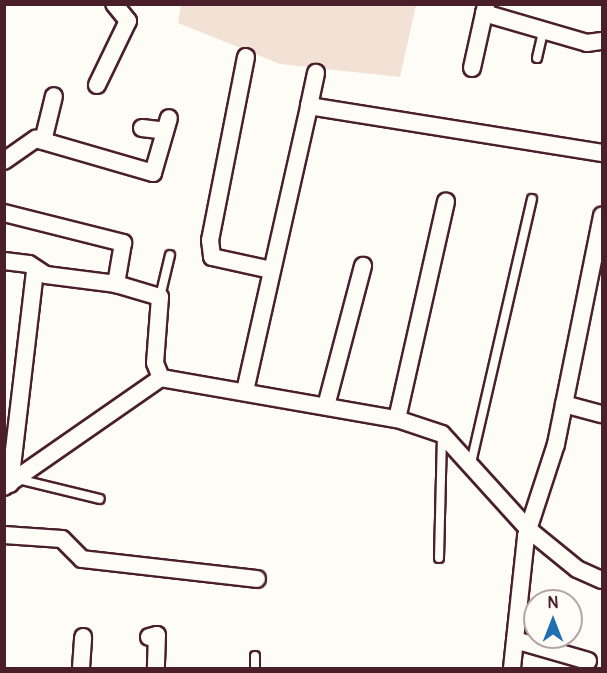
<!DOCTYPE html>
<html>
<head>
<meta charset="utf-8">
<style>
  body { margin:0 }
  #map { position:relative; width:607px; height:673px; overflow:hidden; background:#fdfcf7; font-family:Pangolin,sans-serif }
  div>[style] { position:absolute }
  .built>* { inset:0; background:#f2e2d6 }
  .roads { filter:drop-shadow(2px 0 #4a1f2b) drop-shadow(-2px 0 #4a1f2b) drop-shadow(0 2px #4a1f2b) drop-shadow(0 -2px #4a1f2b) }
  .lane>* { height:8px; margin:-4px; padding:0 4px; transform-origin:4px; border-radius:4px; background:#fdfcf7 }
  .street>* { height:16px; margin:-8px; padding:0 8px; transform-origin:8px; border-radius:8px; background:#fdfcf7 }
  span { translate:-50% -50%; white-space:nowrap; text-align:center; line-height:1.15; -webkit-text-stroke:6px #fdfcf7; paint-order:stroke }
  .frame { position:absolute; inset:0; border:6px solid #4a1f2b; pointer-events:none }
  .north { position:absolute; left:523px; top:589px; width:60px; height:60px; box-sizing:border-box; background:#fdfcf7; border:2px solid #b5a4a5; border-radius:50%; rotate:0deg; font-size:16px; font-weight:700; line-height:24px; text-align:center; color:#4a1f2b }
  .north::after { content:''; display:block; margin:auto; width:21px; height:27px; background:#1f6fb2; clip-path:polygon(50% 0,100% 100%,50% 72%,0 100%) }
</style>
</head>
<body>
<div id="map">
  <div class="built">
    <div style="clip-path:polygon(181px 5px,416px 5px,400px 77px,280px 64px,178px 23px)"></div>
  </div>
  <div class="roads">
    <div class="lane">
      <div style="left:537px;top:58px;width:31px;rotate:-77deg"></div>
      <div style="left:160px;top:297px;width:43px;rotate:-76.6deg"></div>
      <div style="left:471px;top:463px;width:271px;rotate:-77deg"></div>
      <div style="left:18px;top:479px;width:84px;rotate:13.7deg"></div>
      <div style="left:439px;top:558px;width:123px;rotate:-88.6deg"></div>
      <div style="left:255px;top:668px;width:12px;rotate:-90deg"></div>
    </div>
    <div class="street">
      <div style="left:484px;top:13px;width:107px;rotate:16.2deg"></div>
      <div style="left:587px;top:43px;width:15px;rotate:-8deg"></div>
      <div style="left:246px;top:57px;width:187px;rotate:101.1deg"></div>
      <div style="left:210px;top:240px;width:17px;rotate:83deg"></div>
      <div style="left:212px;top:257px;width:60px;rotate:12.4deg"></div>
      <div style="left:472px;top:68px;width:65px;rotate:-77.5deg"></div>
      <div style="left:97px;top:85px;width:71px;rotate:-64.2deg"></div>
      <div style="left:128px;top:21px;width:22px;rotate:-129deg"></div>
      <div style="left:309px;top:106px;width:34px;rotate:-78deg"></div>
      <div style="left:142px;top:128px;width:23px;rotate:7deg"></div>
      <div style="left:43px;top:141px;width:46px;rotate:-76.3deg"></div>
      <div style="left:4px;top:161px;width:39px;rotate:-35deg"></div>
      <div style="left:36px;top:139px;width:122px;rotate:16.2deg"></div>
      <div style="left:153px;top:173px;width:57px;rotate:-73.8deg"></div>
      <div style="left:4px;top:213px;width:123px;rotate:14.1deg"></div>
      <div style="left:123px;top:243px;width:42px;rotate:99.7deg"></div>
      <div style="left:4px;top:261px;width:25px;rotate:7deg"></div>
      <div style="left:29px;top:264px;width:20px;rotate:33deg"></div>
      <div style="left:46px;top:275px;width:71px;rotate:7.3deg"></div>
      <div style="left:116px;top:284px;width:46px;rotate:16.5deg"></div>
      <div style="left:160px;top:297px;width:66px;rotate:94.3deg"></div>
      <div style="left:155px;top:363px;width:16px;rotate:68deg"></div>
      <div style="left:245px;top:391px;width:292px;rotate:-77.3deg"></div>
      <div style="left:309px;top:106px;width:297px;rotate:9.1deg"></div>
      <div style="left:564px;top:404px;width:39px;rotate:15deg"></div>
      <div style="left:326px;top:406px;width:145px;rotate:-75.2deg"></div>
      <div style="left:397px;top:419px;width:223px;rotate:-77.3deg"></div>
      <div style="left:10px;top:484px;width:213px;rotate:-83.3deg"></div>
      <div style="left:4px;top:487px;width:191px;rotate:-34.8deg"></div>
      <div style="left:161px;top:378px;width:240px;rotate:9.9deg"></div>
      <div style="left:397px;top:419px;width:47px;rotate:18.4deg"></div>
      <div style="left:442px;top:434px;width:128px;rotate:47.8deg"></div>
      <div style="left:528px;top:529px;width:63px;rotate:39.2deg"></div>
      <div style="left:577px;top:569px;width:27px;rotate:24deg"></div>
      <div style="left:4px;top:535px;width:58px;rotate:3.9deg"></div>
      <div style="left:62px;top:539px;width:28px;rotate:45deg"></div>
      <div style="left:82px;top:559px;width:176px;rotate:6.5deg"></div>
      <div style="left:149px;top:637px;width:8px;rotate:-14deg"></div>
      <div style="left:157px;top:635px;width:33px;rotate:92deg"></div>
      <div style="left:515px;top:640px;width:76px;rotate:16deg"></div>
      <div style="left:81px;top:668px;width:31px;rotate:-86deg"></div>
      <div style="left:512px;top:668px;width:133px;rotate:-83.9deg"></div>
      <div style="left:526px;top:536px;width:97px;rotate:-71.9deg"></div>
      <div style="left:556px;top:444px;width:233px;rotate:-78.6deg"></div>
    </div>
  </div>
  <div class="frame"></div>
  <div class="north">N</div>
</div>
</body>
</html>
